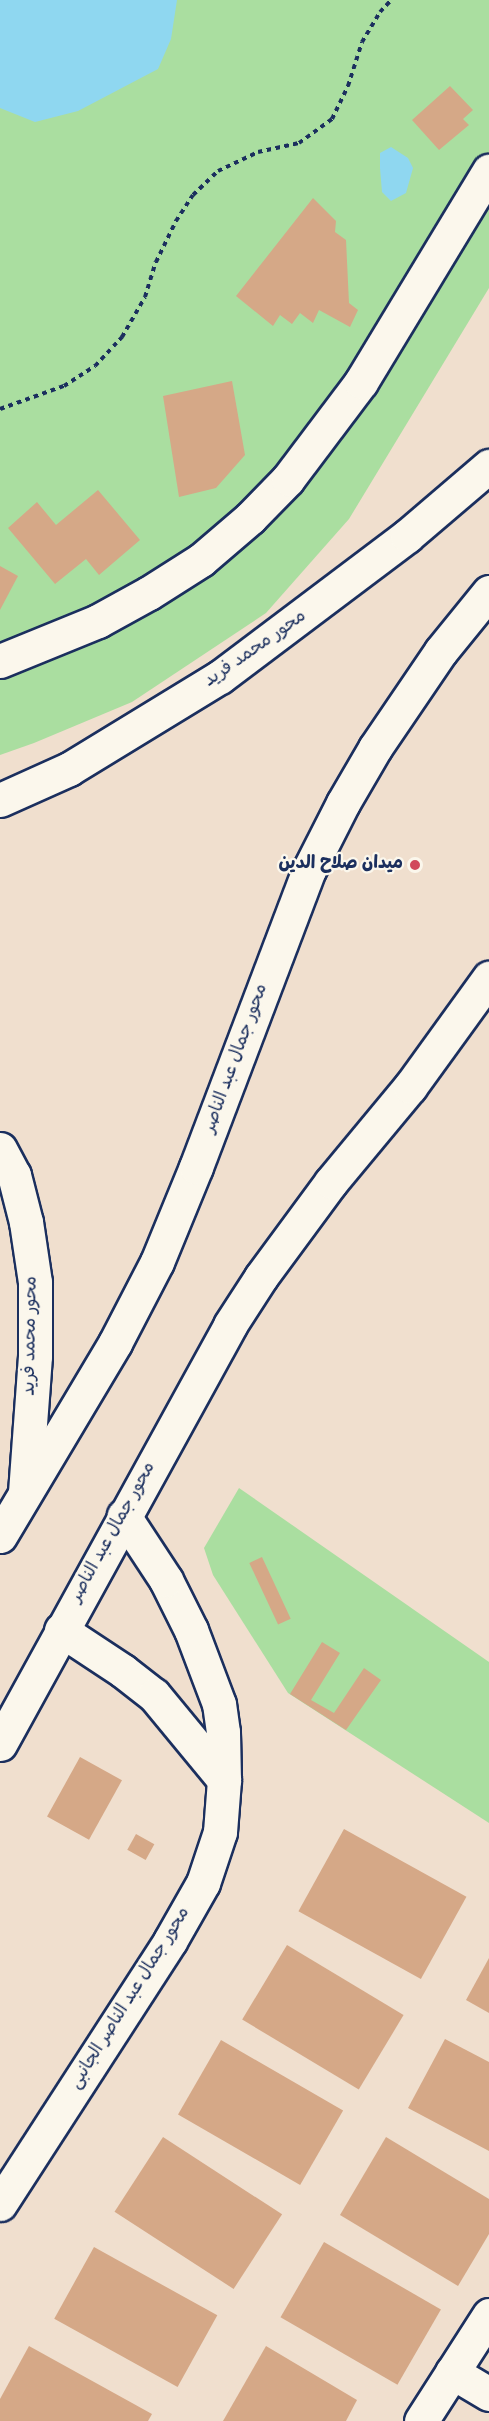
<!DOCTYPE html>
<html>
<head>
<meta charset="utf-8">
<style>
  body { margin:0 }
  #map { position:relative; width:489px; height:2421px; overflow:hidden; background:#f0dfce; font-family:"Gochi Hand","Playpen Sans Arabic",sans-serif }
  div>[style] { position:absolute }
  .green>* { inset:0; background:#aadea0 }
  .water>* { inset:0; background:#8fd7f0 }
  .building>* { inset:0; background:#d5a887; transform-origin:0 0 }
  .path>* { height:4px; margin-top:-2px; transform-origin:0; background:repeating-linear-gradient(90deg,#1b2f5e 0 4.5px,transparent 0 9px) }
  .roads { filter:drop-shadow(2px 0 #1b2f5e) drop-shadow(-2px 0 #1b2f5e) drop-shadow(0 2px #1b2f5e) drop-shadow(0 -2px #1b2f5e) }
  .street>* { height:33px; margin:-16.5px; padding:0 16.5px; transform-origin:16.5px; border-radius:16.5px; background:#fbf7ec }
  .secondary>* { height:33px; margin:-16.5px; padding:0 16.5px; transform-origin:16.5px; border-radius:16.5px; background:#fbf7ec }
  .primary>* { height:33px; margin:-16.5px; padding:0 16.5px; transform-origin:16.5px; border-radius:16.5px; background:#fbf7ec }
  .dots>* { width:16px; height:16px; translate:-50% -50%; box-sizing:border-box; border:3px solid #fbf7ec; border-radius:50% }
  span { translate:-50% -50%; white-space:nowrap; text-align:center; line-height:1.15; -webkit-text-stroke:4.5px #fbf7ec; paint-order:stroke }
  .street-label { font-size:18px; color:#1b2f5e }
  .poi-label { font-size:18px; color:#1b2f5e; font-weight:700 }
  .right { translate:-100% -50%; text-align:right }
</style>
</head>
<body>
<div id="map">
  <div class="green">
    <div style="clip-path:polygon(0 0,489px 0,489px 288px,349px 519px,266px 613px,132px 702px,34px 743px,0 755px)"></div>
    <div style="clip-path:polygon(239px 1488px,489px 1662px,489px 1823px,288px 1693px,213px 1575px,204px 1548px)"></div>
  </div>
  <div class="water">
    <div style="clip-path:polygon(0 0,177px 0,171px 39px,158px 69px,78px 111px,35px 122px,0 108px)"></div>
    <div style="clip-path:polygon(391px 147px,408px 158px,413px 168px,406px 193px,391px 201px,382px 192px,380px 168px,380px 153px)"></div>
  </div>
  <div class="building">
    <div style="clip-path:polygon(450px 86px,473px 110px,463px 119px,469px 125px,439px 150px,412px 120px)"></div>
    <div style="clip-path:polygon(313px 198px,336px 221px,335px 232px,346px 240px,349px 303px,358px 310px,350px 327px,319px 310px,313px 323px,300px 313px,292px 324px,280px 315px,273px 326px,236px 296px)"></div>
    <div style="clip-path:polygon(232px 381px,245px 455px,216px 488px,179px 497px,163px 396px)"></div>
    <div style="clip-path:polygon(98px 490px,140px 540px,99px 575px,86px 559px,55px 584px,8px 528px,37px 502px,56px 525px)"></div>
    <div style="clip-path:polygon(0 566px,18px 576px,0 610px)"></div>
    <div style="left:262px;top:1557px;width:68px;height:14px;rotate:65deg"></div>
    <div style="clip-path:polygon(322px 1642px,340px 1653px,311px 1700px,334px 1713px,364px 1668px,381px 1680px,346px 1730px,290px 1694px)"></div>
    <div style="left:80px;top:1757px;width:48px;height:68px;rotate:29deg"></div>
    <div style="left:344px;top:1829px;width:140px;height:94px;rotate:29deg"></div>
    <div style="left:136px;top:1834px;width:21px;height:18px;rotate:29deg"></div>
    <div style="left:287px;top:1945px;width:136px;height:87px;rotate:31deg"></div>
    <div style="clip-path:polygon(489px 1958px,489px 2013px,466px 2000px)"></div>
    <div style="clip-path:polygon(445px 2039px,489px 2062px,489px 2151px,408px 2108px)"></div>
    <div style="left:221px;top:2040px;width:141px;height:86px;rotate:30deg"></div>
    <div style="left:163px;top:2137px;width:142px;height:89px;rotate:33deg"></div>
    <div style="clip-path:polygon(386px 2137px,489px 2199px,489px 2234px,458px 2286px,340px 2215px)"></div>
    <div style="left:324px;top:2242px;width:135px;height:87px;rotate:30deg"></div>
    <div style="left:94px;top:2247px;width:141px;height:82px;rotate:29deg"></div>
    <div style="clip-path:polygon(29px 2346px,152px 2414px,148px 2421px,0 2421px,0 2399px)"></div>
    <div style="clip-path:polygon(266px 2346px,357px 2400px,346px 2421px,223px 2421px)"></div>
  </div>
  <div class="path">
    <div style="left:0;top:409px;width:68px;rotate:-19.8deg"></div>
    <div style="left:64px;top:386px;width:37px;rotate:-33deg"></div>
    <div style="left:95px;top:366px;width:40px;rotate:-47deg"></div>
    <div style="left:122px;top:337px;width:46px;rotate:-60.1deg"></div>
    <div style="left:145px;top:297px;width:37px;rotate:-73deg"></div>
    <div style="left:156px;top:262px;width:46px;rotate:-64deg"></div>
    <div style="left:176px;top:221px;width:31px;rotate:-57deg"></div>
    <div style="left:193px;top:195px;width:35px;rotate:-44deg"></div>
    <div style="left:218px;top:171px;width:44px;rotate:-25.4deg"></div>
    <div style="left:258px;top:152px;width:42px;rotate:-12.4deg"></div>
    <div style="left:299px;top:143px;width:41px;rotate:-36deg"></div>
    <div style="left:332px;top:119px;width:37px;rotate:-64deg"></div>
    <div style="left:348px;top:86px;width:46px;rotate:-72.3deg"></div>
    <div style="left:362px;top:42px;width:35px;rotate:-59deg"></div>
    <div style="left:380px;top:12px;width:16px;rotate:-47deg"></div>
  </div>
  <div class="roads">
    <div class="street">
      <div style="left:0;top:661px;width:106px;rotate:-22.2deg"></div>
      <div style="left:98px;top:621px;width:58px;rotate:-28.8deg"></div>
      <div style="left:149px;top:593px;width:62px;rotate:-32.4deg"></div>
      <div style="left:201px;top:560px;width:65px;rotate:-40.6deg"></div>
      <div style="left:250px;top:518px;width:54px;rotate:-45.7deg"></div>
      <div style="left:288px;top:479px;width:121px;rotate:-53deg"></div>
      <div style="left:361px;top:382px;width:247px;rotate:-58.8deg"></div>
      <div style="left:61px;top:1630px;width:74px;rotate:33.5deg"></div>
      <div style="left:123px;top:1671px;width:39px;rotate:38deg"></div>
      <div style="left:154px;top:1695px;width:110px;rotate:50.5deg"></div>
      <div style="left:0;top:2204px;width:313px;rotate:-57.1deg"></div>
      <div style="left:170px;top:1941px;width:67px;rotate:-60.4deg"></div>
      <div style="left:203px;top:1883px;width:54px;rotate:-71.6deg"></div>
      <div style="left:220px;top:1832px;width:52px;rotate:-85.6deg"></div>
      <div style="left:224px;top:1780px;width:48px;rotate:-91.2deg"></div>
      <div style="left:223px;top:1732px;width:28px;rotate:-98deg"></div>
      <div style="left:219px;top:1704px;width:79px;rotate:-110.7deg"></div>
      <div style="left:191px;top:1630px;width:56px;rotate:-116.6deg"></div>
      <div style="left:166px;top:1580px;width:77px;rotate:-123.3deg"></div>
      <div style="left:452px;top:2372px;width:43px;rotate:30.7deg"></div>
      <div style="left:421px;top:2421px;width:126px;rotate:-57.3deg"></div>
    </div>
    <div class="secondary">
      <div style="left:0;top:800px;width:76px;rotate:-24.2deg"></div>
      <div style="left:69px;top:769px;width:177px;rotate:-31.4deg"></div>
      <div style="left:220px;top:677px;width:234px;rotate:-37deg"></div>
      <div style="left:407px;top:536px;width:108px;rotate:-40.5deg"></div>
      <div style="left:0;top:1149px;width:30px;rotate:62deg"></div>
      <div style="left:14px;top:1175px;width:49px;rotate:75.7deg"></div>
      <div style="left:26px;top:1222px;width:61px;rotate:81.5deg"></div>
      <div style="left:35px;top:1282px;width:74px;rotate:90deg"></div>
      <div style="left:35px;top:1356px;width:137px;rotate:94.2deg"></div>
    </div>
    <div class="primary">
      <div style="left:0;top:1536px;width:225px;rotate:-59.2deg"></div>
      <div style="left:115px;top:1343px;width:91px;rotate:-62.6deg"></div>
      <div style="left:157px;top:1262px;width:103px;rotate:-67.7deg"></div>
      <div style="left:196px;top:1167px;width:318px;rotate:-69.2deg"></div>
      <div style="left:309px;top:870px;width:75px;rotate:-63.1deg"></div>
      <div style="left:343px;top:803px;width:64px;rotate:-59.8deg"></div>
      <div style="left:375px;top:748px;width:117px;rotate:-55.8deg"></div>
      <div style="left:441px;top:651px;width:76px;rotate:-50.9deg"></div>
      <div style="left:0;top:1744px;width:478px;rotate:-61.2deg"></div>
      <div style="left:230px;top:1325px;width:57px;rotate:-57.1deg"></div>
      <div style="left:261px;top:1277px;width:118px;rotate:-53.6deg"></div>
      <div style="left:331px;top:1182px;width:124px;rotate:-50.3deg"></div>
      <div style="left:410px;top:1087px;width:135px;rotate:-54.1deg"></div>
    </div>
  </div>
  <div class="dots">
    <div style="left:415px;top:865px;background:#d1495b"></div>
  </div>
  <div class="street-label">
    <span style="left:256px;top:650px;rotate:-35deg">محور محمد فريد</span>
    <span style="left:237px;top:1059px;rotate:-70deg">محور جمال عبد الناصر</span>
    <span style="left:32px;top:1336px;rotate:-89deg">محور محمد فريد</span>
    <span style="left:114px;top:1533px;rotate:-61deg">محور جمال عبد الناصر</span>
    <span style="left:131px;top:1999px;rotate:-58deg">محور جمال عبد الناصر الجانبى</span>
  </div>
  <div class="poi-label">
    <span class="right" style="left:403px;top:865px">ميدان صلاح الدين</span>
  </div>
</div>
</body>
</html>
